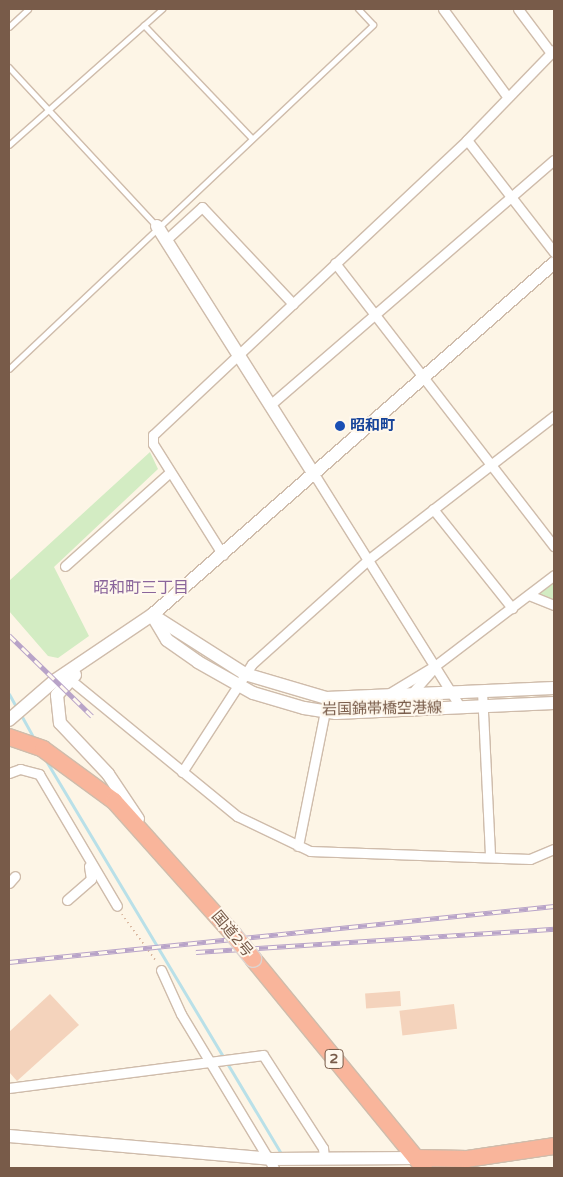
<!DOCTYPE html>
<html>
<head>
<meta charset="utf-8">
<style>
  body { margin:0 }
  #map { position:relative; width:563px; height:1177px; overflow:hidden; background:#fdf5e6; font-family:"Varela Round","Noto Sans JP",sans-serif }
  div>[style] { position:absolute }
  .green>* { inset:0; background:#d3ecc3 }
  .stream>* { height:3px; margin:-1.5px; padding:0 1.5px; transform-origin:1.5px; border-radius:1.5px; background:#b9e0e8 }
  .building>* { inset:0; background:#f4d3bc; transform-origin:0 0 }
  .path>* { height:2px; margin-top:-1px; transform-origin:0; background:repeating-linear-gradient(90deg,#d9b79f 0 1px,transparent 0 5px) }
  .roads { filter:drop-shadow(1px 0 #cfbcab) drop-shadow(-1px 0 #cfbcab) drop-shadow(0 1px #cfbcab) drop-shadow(0 -1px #cfbcab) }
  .lane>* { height:4.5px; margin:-2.25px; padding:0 2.25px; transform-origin:2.25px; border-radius:2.25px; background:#fff }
  .street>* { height:9px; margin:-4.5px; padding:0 4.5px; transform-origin:4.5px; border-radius:4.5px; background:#fff }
  .secondary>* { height:12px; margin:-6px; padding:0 6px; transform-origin:6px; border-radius:6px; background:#fff }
  .highway>* { height:16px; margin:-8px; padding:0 8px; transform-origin:8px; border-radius:8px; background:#f9b59b }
  .rail>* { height:5px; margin-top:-2.5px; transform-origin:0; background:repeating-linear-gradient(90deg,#fff8ed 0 9px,#b8a3c8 0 18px); box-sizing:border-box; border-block:1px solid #b8a3c8 }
  .bridges { filter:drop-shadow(1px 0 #dcd4d0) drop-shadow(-1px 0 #dcd4d0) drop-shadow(0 1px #dcd4d0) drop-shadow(0 -1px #dcd4d0) }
  .highway-bridge>* { height:16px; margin:-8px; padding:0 8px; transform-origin:8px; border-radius:8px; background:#f9b59b }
  .dots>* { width:14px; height:14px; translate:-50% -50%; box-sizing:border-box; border:2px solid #fff8ed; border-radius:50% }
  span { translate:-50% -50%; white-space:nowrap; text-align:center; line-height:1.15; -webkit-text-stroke:4px #fff8ed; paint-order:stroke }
  .shield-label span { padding:1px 4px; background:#fff8ed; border:1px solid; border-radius:4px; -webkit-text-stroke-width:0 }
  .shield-label { font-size:14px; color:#785b49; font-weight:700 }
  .transit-label { font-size:15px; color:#164399; font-weight:700 }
  .left { translate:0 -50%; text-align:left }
  .street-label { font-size:15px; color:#785b49 }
  .neighbourhood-label { font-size:16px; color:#8a659b }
  .frame { position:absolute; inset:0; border:10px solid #785b49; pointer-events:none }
</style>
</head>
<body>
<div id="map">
  <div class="green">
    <div style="clip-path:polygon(150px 452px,158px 469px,54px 567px,89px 636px,58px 658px,48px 656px,9px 611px,9px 581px)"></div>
    <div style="clip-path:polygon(554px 575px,554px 605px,531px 593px)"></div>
  </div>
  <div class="stream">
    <div style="left:9px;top:694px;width:18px;rotate:61deg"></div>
    <div style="left:21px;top:715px;width:29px;rotate:61deg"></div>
    <div style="left:45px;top:759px;width:462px;rotate:59.1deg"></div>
  </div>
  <div class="building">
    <div style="left:400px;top:991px;width:15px;height:35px;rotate:86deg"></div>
    <div style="clip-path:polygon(50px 994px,79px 1025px,17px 1081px,9px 1072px,9px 1032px)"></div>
    <div style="left:454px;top:1004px;width:25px;height:55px;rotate:83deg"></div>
  </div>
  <div class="path">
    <div style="left:122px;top:914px;width:58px;rotate:54.1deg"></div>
  </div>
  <div class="roads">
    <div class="lane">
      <div style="left:144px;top:25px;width:155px;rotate:46.3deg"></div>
      <div style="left:9px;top:27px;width:26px;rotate:-43deg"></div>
      <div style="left:9px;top:67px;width:216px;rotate:47.1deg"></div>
      <div style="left:9px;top:145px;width:205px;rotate:-41.6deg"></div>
      <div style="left:9px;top:369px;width:501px;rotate:-43.38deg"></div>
      <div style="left:373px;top:25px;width:22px;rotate:-133deg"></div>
    </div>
    <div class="street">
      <div style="left:443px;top:9px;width:108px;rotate:53.7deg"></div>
      <div style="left:518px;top:9px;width:55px;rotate:53.1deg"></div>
      <div style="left:467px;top:140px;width:142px;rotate:52.2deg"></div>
      <div style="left:168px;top:238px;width:46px;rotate:-42.4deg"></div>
      <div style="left:202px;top:207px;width:133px;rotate:46.8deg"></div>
      <div style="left:335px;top:263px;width:358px;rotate:52.3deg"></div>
      <div style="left:270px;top:405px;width:375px;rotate:-40.8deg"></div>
      <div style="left:314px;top:474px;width:275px;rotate:57.9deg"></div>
      <div style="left:433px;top:509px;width:127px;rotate:51.4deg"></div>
      <div style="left:223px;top:555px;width:131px;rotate:-122.2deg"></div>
      <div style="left:153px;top:444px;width:9px;rotate:-90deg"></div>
      <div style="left:153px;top:435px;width:431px;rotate:-43.2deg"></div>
      <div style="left:467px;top:140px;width:125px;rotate:-46deg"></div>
      <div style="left:65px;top:566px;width:141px;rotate:-41.8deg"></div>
      <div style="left:529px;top:595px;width:27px;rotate:22deg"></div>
      <div style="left:67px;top:677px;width:220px;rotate:39.3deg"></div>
      <div style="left:237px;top:816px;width:81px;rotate:25.6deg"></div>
      <div style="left:310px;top:851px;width:220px;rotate:2.1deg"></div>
      <div style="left:530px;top:859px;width:26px;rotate:-23deg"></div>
      <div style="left:482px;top:691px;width:166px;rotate:87.2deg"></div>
      <div style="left:388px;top:694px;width:56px;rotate:-31.1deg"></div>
      <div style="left:436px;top:665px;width:148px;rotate:-37.3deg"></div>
      <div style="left:397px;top:710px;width:56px;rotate:-48.6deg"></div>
      <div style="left:182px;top:772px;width:129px;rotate:-57.1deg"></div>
      <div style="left:252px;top:664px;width:157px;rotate:-41.9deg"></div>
      <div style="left:369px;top:559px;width:234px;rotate:-37.7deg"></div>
      <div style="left:9px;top:773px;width:12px;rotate:-20deg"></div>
      <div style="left:20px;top:769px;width:20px;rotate:15deg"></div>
      <div style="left:39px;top:774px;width:153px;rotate:59.4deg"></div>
      <div style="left:298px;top:846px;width:143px;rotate:-78.7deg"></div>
      <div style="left:9px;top:883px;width:9px;rotate:-49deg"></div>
      <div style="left:67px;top:900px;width:32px;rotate:-41deg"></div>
      <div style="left:91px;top:879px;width:13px;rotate:-99deg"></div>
      <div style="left:161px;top:970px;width:48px;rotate:65.6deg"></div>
      <div style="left:181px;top:1014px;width:180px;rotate:58.9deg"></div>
      <div style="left:9px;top:1088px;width:256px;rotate:-7.4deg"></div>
      <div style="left:263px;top:1055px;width:111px;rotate:57.2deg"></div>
      <div style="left:323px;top:1148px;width:10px;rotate:84deg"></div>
    </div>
    <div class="secondary">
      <div style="left:157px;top:226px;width:294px;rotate:57.7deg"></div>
      <div style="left:152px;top:615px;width:29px;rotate:59deg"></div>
      <div style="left:167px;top:640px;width:38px;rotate:35deg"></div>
      <div style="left:198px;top:662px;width:63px;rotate:29.4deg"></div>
      <div style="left:253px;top:693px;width:53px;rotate:16.4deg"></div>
      <div style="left:304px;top:708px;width:32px;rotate:9deg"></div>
      <div style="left:336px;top:713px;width:218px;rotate:-2.6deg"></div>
      <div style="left:154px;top:616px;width:108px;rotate:32.5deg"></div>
      <div style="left:245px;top:674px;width:84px;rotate:16.5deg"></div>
      <div style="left:326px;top:698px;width:228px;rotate:-2.5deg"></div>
      <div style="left:75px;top:675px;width:27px;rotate:132deg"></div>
      <div style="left:57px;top:695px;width:28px;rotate:84deg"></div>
      <div style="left:60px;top:723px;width:70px;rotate:46.7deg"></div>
      <div style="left:108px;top:774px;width:54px;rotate:56.3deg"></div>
      <div style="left:9px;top:720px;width:60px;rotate:-40.9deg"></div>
      <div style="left:54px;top:681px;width:118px;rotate:-34deg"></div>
      <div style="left:152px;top:615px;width:534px;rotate:-41.21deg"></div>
      <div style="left:9px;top:1136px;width:262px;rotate:5deg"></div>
      <div style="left:270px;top:1159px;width:146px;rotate:-0.4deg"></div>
    </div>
    <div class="highway">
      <div style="left:9px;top:737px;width:36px;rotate:19deg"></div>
      <div style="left:43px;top:749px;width:88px;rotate:36.2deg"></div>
      <div style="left:114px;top:801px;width:178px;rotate:48.2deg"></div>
      <div style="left:253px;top:959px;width:270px;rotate:50.7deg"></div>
      <div style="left:416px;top:1158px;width:51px;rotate:1.1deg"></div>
      <div style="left:467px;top:1159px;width:88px;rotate:-8.5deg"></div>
    </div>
  </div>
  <div class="rail">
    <div style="left:9px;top:635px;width:116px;rotate:44.3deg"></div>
    <div style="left:196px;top:952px;width:359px;rotate:-3.7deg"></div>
    <div style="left:9px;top:962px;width:548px;rotate:-5.87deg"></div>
  </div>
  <div class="bridges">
    <div class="highway-bridge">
      <div style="left:233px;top:934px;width:32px;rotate:51deg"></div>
    </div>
  </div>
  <div class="dots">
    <div style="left:340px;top:426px;background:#1a4fb4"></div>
  </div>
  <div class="shield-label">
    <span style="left:334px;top:1059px">2</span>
  </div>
  <div class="transit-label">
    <span class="left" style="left:350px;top:426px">昭和町</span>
  </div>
  <div class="street-label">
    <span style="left:382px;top:709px;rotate:-1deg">岩国錦帯橋空港線</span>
    <span style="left:232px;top:934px;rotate:50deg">国道2号</span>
  </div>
  <div class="neighbourhood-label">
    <span style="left:141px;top:588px">昭和町三丁目</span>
  </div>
  <div class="frame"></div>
</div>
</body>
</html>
